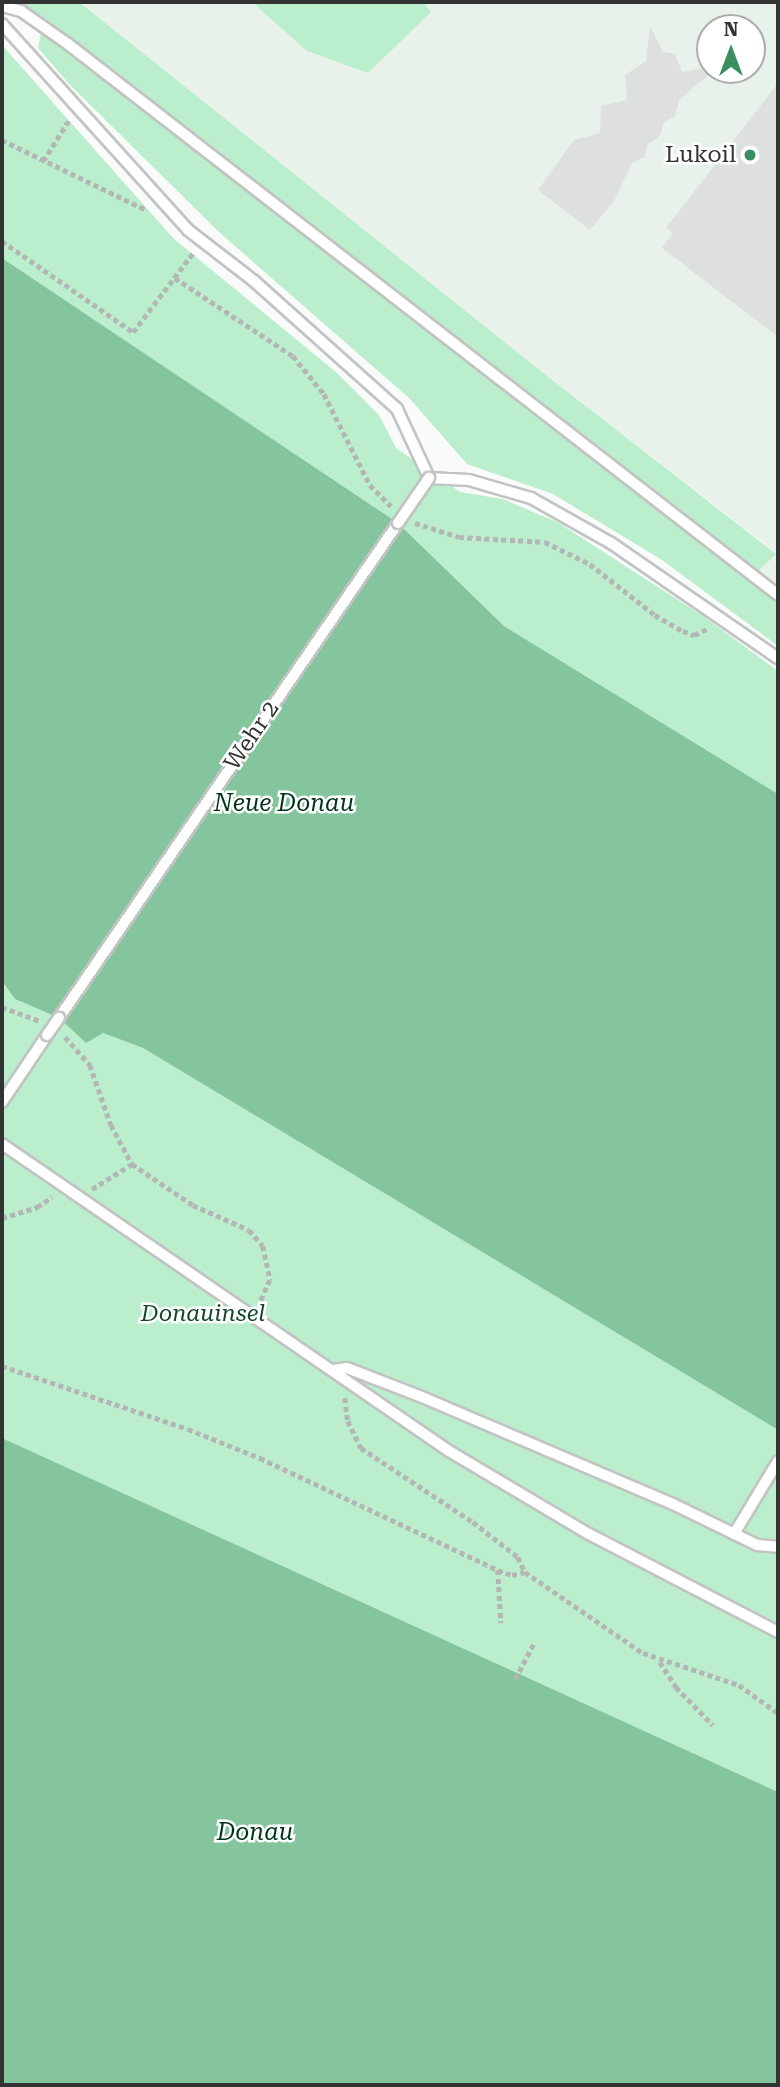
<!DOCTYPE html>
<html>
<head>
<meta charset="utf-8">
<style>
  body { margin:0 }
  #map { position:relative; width:780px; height:2087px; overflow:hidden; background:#f8fbf9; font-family:"Roboto Serif",serif }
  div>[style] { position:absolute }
  .built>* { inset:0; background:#e8f2eb }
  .green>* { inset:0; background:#bbeecd }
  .water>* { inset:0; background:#84c59d }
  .building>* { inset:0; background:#dde0de }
  .path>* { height:4.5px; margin-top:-2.25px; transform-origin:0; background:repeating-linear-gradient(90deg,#b4b6b5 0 5px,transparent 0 8.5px) }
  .roads { filter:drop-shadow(2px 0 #c1c4c2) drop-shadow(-2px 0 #c1c4c2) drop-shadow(0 2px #c1c4c2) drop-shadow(0 -2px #c1c4c2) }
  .service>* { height:10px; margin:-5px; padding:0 5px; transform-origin:5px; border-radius:5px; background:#fff }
  .bridges { filter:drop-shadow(2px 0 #c1c4c2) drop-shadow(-2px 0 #c1c4c2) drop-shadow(0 2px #c1c4c2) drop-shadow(0 -2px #c1c4c2) }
  .service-bridge>* { height:10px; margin:-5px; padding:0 5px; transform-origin:5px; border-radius:5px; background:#fff }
  .dots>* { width:19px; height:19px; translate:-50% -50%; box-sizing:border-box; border:4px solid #fff; border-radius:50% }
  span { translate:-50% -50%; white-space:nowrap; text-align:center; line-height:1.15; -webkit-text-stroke:5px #fff; paint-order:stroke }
  .poi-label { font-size:23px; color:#323332 }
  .right { translate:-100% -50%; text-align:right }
  .street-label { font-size:23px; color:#323332 }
  .park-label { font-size:23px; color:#13462b; font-style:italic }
  .water-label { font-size:24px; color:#00351b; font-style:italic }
  .frame { position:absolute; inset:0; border:4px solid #323332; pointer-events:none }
  .north { position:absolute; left:696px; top:14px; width:70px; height:70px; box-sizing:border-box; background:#fff; border:2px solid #adadad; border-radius:50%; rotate:0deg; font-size:19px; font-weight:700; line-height:28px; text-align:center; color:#323332 }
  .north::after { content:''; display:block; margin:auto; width:24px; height:32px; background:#3b8e60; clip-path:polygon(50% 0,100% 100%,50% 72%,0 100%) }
</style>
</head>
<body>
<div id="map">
  <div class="built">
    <div style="clip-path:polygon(evenodd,79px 2px,778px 2px,778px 604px,748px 581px,776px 553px,537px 368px,79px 2px,710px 28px,752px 28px,752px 70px,710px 70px,710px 28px)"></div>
  </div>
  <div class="green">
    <div style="clip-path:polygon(8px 2px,79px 2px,537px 368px,776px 554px,748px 581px,778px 604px,778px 646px,662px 560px,553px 494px,467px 464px,409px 398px,220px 233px,69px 84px,38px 48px,41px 33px)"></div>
    <div style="clip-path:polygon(252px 2px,424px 2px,431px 12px,368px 73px,307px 51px)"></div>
    <div style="clip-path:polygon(2px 45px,174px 239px,336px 372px,379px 415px,396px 448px,460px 492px,503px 499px,557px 522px,703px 616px,778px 671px,778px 794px,504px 626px,398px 523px,2px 258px)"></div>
    <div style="clip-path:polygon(2px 981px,15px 999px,59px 1018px,85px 1042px,103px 1033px,143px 1048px,778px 1430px,778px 1792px,2px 1438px)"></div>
  </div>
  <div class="water">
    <div style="clip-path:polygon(2px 258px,398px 523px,504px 626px,778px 794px,778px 1430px,143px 1048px,103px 1033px,86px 1043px,59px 1018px,15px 999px,2px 981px)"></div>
    <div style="clip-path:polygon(2px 1438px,778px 1792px,778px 2085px,2px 2085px)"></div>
  </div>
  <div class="building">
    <div style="clip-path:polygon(650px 26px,663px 52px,675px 54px,682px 72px,710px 67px,714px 70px,679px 100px,675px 116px,664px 122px,660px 136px,647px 145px,645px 157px,632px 163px,614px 201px,590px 230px,538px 190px,574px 140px,600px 133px,601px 106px,627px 100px,625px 75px,646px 61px)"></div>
    <div style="clip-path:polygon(778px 83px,778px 337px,662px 248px,673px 233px,666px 228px)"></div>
  </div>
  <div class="path">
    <div style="left:2px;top:140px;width:160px;rotate:25.9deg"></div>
    <div style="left:43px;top:161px;width:49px;rotate:-57.6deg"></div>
    <div style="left:2px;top:241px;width:160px;rotate:34.8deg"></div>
    <div style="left:133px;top:332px;width:99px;rotate:-52.8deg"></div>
    <div style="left:175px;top:278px;width:141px;rotate:33.5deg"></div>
    <div style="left:293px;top:356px;width:49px;rotate:50.8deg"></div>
    <div style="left:324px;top:394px;width:102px;rotate:63.2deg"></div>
    <div style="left:370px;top:485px;width:30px;rotate:45deg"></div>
    <div style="left:415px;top:523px;width:46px;rotate:17.7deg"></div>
    <div style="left:459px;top:537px;width:86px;rotate:3.3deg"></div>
    <div style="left:545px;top:542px;width:50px;rotate:26.1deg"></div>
    <div style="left:590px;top:564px;width:83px;rotate:38.1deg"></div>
    <div style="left:655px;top:615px;width:32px;rotate:30deg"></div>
    <div style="left:683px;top:631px;width:12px;rotate:20deg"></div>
    <div style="left:694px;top:635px;width:17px;rotate:-25deg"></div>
    <div style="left:2px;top:1007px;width:40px;rotate:20.2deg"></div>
    <div style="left:65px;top:1037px;width:38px;rotate:48deg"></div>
    <div style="left:90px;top:1065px;width:64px;rotate:70.7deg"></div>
    <div style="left:111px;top:1125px;width:44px;rotate:61.7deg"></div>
    <div style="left:132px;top:1164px;width:73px;rotate:33.9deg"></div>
    <div style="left:193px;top:1205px;width:61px;rotate:24.1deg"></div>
    <div style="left:249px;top:1230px;width:21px;rotate:49deg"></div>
    <div style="left:263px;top:1246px;width:35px;rotate:78deg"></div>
    <div style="left:270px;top:1280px;width:24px;rotate:114deg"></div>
    <div style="left:92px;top:1189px;width:47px;rotate:-32deg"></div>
    <div style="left:2px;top:1218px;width:37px;rotate:-17deg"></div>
    <div style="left:37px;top:1207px;width:18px;rotate:-34deg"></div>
    <div style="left:2px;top:1366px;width:196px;rotate:18.7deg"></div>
    <div style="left:188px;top:1429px;width:78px;rotate:21.9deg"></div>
    <div style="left:260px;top:1458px;width:263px;rotate:25.2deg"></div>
    <div style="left:498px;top:1570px;width:15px;rotate:20deg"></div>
    <div style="left:512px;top:1575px;width:13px;rotate:-13deg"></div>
    <div style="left:525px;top:1572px;width:143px;rotate:34.5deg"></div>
    <div style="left:643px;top:1653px;width:101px;rotate:18.4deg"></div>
    <div style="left:739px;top:1685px;width:48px;rotate:35.7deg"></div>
    <div style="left:345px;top:1398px;width:23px;rotate:83deg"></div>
    <div style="left:348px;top:1421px;width:30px;rotate:64deg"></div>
    <div style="left:361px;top:1448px;width:134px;rotate:33.5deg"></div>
    <div style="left:473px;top:1522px;width:57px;rotate:37.9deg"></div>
    <div style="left:518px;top:1557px;width:17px;rotate:65deg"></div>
    <div style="left:498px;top:1570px;width:53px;rotate:86.8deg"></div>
    <div style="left:660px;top:1662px;width:30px;rotate:57deg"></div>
    <div style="left:676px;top:1687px;width:53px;rotate:45.8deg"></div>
    <div style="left:515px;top:1679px;width:41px;rotate:-62.2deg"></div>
  </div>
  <div class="roads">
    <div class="service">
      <div style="left:2px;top:6px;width:20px;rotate:15deg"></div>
      <div style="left:21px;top:11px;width:57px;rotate:35.1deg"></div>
      <div style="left:68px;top:44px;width:899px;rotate:37.81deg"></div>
      <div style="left:2px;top:24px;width:278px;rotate:47.9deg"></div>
      <div style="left:188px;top:230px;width:83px;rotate:37.7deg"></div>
      <div style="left:254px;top:281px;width:192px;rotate:41.8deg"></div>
      <div style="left:397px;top:409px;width:76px;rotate:65.1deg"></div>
      <div style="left:429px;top:478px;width:40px;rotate:2.9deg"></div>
      <div style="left:469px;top:480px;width:65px;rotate:16.2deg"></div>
      <div style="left:531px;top:498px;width:92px;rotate:29.4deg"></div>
      <div style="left:611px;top:543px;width:203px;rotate:34.6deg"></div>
      <div style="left:59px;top:1018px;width:600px;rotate:-55.59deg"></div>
      <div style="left:2px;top:1102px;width:81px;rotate:-56.1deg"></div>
      <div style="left:2px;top:1144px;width:542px;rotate:34.48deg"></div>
      <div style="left:449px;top:1451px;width:163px;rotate:30.7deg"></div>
      <div style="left:589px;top:1534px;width:213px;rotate:27.4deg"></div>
      <div style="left:333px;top:1370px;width:14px;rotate:-8deg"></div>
      <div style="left:347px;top:1368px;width:80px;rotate:21.1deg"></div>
      <div style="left:422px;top:1397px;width:273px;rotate:23.1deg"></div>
      <div style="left:673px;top:1504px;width:93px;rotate:26deg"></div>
      <div style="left:757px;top:1545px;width:21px;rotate:5deg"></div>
      <div style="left:734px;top:1534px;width:85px;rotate:-58.9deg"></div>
    </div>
  </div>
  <div class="bridges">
    <div class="service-bridge">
      <div style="left:398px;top:523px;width:55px;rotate:-55.4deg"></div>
      <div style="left:47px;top:1035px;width:21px;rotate:-55deg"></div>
    </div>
  </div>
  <div class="dots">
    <div style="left:750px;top:155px;background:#3b8e60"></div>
  </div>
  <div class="poi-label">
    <span class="right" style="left:736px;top:155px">Lukoil</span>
  </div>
  <div class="street-label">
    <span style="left:252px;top:736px;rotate:-56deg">Wehr 2</span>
  </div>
  <div class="park-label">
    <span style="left:203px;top:1314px">Donauinsel</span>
  </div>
  <div class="water-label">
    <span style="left:284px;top:804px">Neue Donau</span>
    <span style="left:255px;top:1833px">Donau</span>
  </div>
  <div class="frame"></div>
  <div class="north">N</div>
</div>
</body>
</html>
